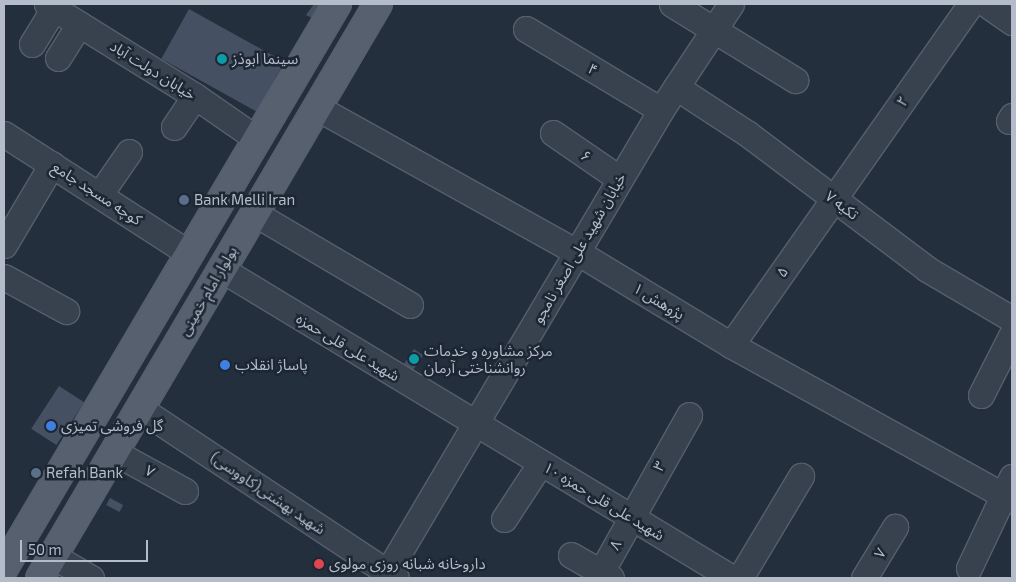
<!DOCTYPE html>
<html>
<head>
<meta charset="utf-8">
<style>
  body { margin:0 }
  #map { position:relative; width:1016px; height:582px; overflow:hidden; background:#242f3e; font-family:"Exo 2","Noto Sans Arabic",sans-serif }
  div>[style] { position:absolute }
  .building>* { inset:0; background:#455162; transform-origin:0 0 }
  .roads { filter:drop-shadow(1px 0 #565f6c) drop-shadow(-1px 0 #565f6c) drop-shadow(0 1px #565f6c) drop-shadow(0 -1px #565f6c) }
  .minor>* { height:25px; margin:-12.5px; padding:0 12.5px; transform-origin:12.5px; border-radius:12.5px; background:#38414e }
  .major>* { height:28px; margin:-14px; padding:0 14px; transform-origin:14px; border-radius:14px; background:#56606e }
  .dots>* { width:14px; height:14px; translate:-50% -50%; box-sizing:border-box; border:2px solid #1d2633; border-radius:50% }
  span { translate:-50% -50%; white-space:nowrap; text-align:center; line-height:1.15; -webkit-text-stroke:5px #1d2633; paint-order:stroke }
  .poi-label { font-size:15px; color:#b4bcc9 }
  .left { translate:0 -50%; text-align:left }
  .street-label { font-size:15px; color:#b4bcc9 }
  .frame { position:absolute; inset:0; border:5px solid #b4bcc9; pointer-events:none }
  .scale { position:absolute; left:20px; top:540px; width:128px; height:22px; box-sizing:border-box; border:2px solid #b4bcc9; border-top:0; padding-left:6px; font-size:15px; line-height:18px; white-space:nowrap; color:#b4bcc9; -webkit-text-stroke:4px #1d2633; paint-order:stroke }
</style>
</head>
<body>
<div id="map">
  <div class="building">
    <div style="clip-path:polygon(314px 4px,325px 4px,316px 20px,306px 15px)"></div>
    <div style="left:189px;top:9px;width:109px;height:57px;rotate:29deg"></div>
    <div style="left:414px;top:349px;width:11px;height:19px;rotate:34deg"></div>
    <div style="left:59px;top:386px;width:30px;height:51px;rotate:33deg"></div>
    <div style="left:110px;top:498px;width:15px;height:8px;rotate:28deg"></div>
  </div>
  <div class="roads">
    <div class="minor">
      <div style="left:47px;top:4px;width:174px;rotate:31.9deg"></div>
      <div style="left:195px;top:96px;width:75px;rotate:34.7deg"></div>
      <div style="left:672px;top:4px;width:145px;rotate:31.7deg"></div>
      <div style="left:986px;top:4px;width:32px;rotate:35deg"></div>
      <div style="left:526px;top:29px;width:157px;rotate:31deg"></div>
      <div style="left:32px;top:44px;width:42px;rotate:-58.6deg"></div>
      <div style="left:58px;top:58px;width:40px;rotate:-58deg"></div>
      <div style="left:676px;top:87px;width:86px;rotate:33.1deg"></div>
      <div style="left:748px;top:134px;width:224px;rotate:37deg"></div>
      <div style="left:927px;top:269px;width:99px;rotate:30.5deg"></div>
      <div style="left:316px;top:107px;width:299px;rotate:29.1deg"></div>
      <div style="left:577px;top:252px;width:180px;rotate:31.1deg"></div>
      <div style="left:731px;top:345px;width:321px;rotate:28.9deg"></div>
      <div style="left:1009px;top:121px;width:6px;rotate:-59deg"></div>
      <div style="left:174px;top:127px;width:37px;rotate:-56deg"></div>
      <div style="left:553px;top:133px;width:81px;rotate:34.5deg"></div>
      <div style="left:4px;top:134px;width:220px;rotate:32.8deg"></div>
      <div style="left:100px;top:194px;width:51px;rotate:-55.4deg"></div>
      <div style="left:254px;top:213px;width:181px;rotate:30.5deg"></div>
      <div style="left:4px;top:245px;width:94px;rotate:-59.3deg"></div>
      <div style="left:221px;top:269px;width:597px;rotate:31.16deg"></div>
      <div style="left:4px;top:277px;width:71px;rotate:28.7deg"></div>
      <div style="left:731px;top:345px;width:417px;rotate:-54.9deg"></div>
      <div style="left:981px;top:395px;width:68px;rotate:-63.1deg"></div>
      <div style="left:139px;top:408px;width:308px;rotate:33.5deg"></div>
      <div style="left:114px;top:452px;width:81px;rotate:28.8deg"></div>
      <div style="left:504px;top:519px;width:66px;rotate:-56.8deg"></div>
      <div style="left:571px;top:555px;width:46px;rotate:29.9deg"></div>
      <div style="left:53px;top:556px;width:44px;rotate:30.1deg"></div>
      <div style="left:969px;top:568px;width:101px;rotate:-64.7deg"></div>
      <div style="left:601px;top:572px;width:180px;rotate:-60.7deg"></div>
      <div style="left:384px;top:578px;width:544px;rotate:-59.38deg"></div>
      <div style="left:661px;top:110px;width:127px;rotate:-56.6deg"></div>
      <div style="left:740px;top:578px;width:119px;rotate:-59.1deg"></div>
      <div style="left:864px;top:578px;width:60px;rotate:-58.7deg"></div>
    </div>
    <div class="major">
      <div style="left:4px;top:568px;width:655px;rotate:-59.44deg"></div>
      <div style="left:40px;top:578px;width:666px;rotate:-59.51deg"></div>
    </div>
  </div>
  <div class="dots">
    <div style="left:222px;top:59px;background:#0f9aa8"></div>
    <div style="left:184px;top:200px;background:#5c6f8a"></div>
    <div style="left:414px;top:359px;background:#0f9aa8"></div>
    <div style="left:225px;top:365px;background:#3f7fe0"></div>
    <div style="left:51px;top:426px;background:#3f7fe0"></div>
    <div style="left:36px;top:473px;background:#5c6f8a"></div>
    <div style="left:319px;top:564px;background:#e0444e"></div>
  </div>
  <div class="poi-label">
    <span class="left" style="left:232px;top:59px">سینما ابوذز</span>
    <span class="left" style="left:194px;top:200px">Bank Melli Iran</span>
    <span class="left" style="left:424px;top:359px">مرکز مشاوره و خدمات<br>روانشناختی آرمان</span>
    <span class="left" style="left:235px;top:365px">پاساژ انقلاب</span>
    <span class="left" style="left:61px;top:426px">گل فروشی تمیزی</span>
    <span class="left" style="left:46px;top:473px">Refah Bank</span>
    <span class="left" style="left:329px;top:564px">داروخانه شبانه روزی مولوی</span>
  </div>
  <div class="street-label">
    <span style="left:593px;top:69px;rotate:31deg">۴</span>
    <span style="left:153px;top:70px;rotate:32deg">خیابان دولت آباد</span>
    <span style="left:902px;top:101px;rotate:-55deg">۲</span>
    <span style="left:586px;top:156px;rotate:34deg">۶</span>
    <span style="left:97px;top:193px;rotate:33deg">کوچه مسجد جامع</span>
    <span style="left:842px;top:205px;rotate:37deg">تکیه ۷</span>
    <span style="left:579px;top:248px;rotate:-60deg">خیابان شهید علی اصغر نامجو</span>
    <span style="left:782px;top:272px;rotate:-55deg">۵</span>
    <span style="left:208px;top:291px;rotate:-60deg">بولوار امام خمینی</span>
    <span style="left:659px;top:301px;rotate:31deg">پژوهش ۱</span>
    <span style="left:348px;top:347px;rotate:31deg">شهید علی قلی حمزه</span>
    <span style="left:659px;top:466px;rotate:-60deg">۳</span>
    <span style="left:150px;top:471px;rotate:29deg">۷</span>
    <span style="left:268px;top:493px;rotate:34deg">شهید بهشتی(کاووسی)</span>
    <span style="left:604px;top:501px;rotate:31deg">شهید علی قلی حمزه ۱۰</span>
    <span style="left:615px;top:545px;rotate:-62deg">۸</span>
    <span style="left:880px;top:553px;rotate:-58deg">۷</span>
  </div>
  <div class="frame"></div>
  <div class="scale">50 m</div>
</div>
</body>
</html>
